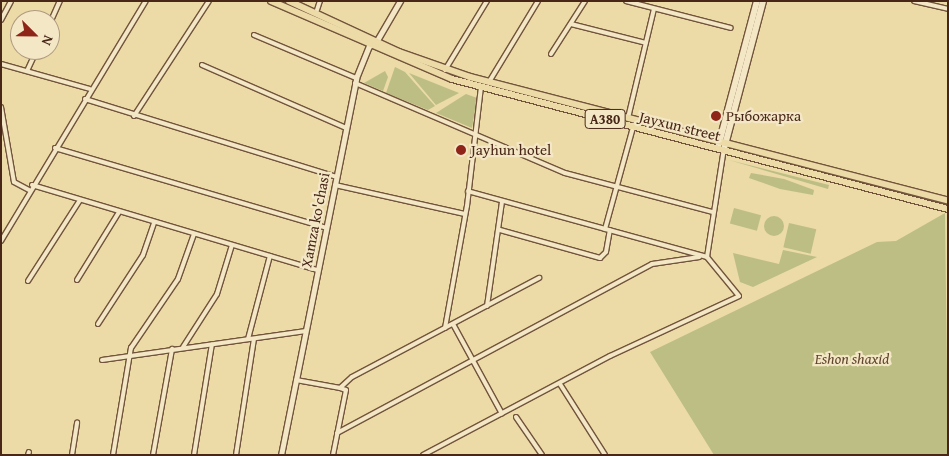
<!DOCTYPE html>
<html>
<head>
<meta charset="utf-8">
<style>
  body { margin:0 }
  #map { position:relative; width:949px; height:456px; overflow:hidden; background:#ecdaa7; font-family:"Gentium Book Plus",serif }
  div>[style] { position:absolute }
  .green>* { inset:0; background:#bcbe84; transform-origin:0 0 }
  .round { border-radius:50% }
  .roads { filter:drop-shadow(1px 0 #72543c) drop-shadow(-1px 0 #72543c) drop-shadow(0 1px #72543c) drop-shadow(0 -1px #72543c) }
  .minor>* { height:4px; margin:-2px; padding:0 2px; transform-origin:2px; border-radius:2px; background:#f3e7c6 }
  .tertiary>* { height:5px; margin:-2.5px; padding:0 2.5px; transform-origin:2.5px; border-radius:2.5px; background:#f3e7c6 }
  .secondary>* { height:5.5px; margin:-2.75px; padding:0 2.75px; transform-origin:2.75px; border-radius:2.75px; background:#f3e7c6 }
  .trunk>* { height:6px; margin:-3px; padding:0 3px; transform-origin:3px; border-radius:3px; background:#ecdaa7 }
  .dots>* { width:14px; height:14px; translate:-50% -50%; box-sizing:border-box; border:2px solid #f3e7c6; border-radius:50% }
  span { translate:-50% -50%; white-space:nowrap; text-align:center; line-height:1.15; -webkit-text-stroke:4.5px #f3e7c6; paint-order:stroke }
  .shield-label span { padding:1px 4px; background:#f3e7c6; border:1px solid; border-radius:4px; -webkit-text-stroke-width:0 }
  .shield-label { font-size:14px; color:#492718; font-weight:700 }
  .poi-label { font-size:15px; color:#492718 }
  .left { translate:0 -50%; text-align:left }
  .street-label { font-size:15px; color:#492718 }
  .park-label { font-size:15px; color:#60452e; font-style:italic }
  .frame { position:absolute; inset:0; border:2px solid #492718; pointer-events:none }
  .north { position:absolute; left:10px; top:10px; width:50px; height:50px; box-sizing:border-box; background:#f3e7c6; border:1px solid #af9a80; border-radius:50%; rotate:113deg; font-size:14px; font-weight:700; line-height:20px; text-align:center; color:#492718 }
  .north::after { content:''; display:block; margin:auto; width:18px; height:22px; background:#8f2418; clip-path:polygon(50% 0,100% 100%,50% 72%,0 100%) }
</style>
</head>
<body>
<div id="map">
  <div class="green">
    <div style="clip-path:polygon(395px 67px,405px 72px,435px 106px,428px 110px,386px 93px)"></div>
    <div style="clip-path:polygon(385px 71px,388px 77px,383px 91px,364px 83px)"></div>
    <div style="clip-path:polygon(409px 73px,459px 93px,436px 105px)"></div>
    <div style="clip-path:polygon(466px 94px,477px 98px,472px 128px,436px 113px)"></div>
    <div style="clip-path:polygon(729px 160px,829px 185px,828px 189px)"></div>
    <div style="clip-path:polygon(751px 173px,784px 179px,814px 190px,813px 195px,780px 189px,749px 178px)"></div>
    <div style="left:734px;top:208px;width:28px;height:16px;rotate:15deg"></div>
    <div style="clip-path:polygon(945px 213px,948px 455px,714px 455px,650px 352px,877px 242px,896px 241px)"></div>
    <div class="round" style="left:764px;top:216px;width:20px;height:20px"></div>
    <div style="left:789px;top:223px;width:28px;height:25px;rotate:13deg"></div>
    <div style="clip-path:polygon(783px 250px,817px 257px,753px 287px,740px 282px,733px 253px,779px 264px)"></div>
  </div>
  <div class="roads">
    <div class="minor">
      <div style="left:626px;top:1px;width:108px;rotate:14.4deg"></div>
      <div style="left:914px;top:1px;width:35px;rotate:13deg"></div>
      <div style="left:316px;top:13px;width:13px;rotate:-72deg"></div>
      <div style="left:1px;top:20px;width:21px;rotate:-62deg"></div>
      <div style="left:50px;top:23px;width:24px;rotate:-66deg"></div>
      <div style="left:571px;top:24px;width:77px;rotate:14.2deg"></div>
      <div style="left:254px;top:35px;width:111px;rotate:22.9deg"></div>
      <div style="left:551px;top:54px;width:63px;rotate:-57.3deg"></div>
      <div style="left:1px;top:64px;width:92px;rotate:15.7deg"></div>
      <div style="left:202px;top:65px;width:157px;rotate:23.6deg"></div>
      <div style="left:445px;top:70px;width:81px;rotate:-58.7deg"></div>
      <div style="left:27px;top:71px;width:23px;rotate:-65deg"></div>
      <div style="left:489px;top:82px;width:95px;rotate:-58.8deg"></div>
      <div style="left:355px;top:83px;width:228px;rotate:23.2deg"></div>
      <div style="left:565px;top:173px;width:153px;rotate:14.8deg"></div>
      <div style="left:85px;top:99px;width:264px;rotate:17.2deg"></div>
      <div style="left:1px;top:107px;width:76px;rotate:80.2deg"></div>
      <div style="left:14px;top:182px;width:17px;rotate:28deg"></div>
      <div style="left:134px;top:116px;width:137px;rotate:-56.9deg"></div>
      <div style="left:628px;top:118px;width:112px;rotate:-76.6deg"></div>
      <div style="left:55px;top:148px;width:283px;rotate:16.4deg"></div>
      <div style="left:32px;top:185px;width:298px;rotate:16.6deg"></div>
      <div style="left:335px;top:185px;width:133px;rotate:12.6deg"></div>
      <div style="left:605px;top:229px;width:106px;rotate:-74.6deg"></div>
      <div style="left:500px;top:230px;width:104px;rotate:15.6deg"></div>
      <div style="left:600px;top:258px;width:8px;rotate:-45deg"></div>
      <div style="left:606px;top:252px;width:22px;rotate:-80deg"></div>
      <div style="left:1px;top:241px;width:280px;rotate:-58.9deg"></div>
      <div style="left:707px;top:257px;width:109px;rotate:-81.1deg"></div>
      <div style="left:77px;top:280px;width:80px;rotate:-58.3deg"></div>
      <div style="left:28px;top:281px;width:96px;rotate:-57.3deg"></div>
      <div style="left:487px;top:306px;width:105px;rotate:-81.8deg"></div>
      <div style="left:98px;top:324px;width:82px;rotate:-56.9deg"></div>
      <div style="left:143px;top:255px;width:34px;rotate:-71deg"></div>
      <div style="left:453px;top:324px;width:102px;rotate:61.4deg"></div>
      <div style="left:445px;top:328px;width:124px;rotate:-79.8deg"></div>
      <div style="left:467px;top:206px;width:120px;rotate:-83.3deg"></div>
      <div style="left:248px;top:339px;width:86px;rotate:-75.2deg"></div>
      <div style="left:183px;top:347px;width:63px;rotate:-57.3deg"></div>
      <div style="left:217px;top:294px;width:51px;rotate:-73deg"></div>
      <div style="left:102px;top:360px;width:206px;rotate:-8.1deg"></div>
      <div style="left:296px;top:380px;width:45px;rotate:10.3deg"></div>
      <div style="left:340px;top:388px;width:16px;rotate:-43deg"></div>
      <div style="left:352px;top:377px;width:212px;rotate:-27.9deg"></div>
      <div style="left:560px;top:384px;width:84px;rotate:57.6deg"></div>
      <div style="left:516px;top:417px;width:46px;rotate:55.6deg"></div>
      <div style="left:337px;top:433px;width:357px;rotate:-28.2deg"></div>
      <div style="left:652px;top:264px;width:48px;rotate:-8.5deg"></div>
      <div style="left:28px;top:455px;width:3px;rotate:-72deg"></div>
      <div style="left:72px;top:455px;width:33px;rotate:-81deg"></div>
      <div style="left:113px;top:455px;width:109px;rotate:-80.5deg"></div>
      <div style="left:131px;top:348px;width:83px;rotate:-55.7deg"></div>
      <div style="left:178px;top:279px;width:48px;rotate:-70.4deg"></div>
      <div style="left:153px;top:455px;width:108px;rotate:-79.8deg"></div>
      <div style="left:194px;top:455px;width:112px;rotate:-80.8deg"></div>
      <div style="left:236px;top:455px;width:117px;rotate:-81.2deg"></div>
      <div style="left:333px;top:455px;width:66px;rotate:-78.7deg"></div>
      <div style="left:346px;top:390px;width:6px;rotate:-162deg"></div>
      <div style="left:423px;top:455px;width:212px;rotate:-27.9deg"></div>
      <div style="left:610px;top:356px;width:142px;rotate:-24.9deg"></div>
      <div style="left:739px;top:296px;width:50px;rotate:-129.4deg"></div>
      <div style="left:707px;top:257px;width:248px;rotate:-164.6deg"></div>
    </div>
    <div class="tertiary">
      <div style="left:281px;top:455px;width:384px;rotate:-78.7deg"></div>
      <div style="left:356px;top:78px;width:35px;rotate:-68deg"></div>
      <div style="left:369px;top:46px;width:8px;rotate:-30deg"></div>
      <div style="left:376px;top:42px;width:48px;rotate:-59.7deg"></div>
    </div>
    <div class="secondary">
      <div style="left:719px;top:144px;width:148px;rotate:-75.1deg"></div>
      <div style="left:724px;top:149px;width:153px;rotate:-75.2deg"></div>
    </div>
    <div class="trunk">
      <div style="left:271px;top:1px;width:197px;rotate:23.3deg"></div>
      <div style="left:452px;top:79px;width:513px;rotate:14.69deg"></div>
      <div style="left:289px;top:1px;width:121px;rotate:24.9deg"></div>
      <div style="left:399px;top:52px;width:75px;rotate:19.4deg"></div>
      <div style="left:470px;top:77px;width:494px;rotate:14.5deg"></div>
    </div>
  </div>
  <div class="dots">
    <div style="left:716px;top:116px;background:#8f2418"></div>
    <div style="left:461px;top:150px;background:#8f2418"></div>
  </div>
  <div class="shield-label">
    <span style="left:605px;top:119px">A380</span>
  </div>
  <div class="poi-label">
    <span class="left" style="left:726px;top:116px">Рыбожарка</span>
    <span class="left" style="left:471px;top:150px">Jayhun hotel</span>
  </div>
  <div class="street-label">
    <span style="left:680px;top:126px;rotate:14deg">Jayxun street</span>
    <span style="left:315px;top:220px;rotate:-79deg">Xamza ko'chasi</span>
  </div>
  <div class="park-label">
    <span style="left:852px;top:359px">Eshon shaxid</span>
  </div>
  <div class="frame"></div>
  <div class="north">N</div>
</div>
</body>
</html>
